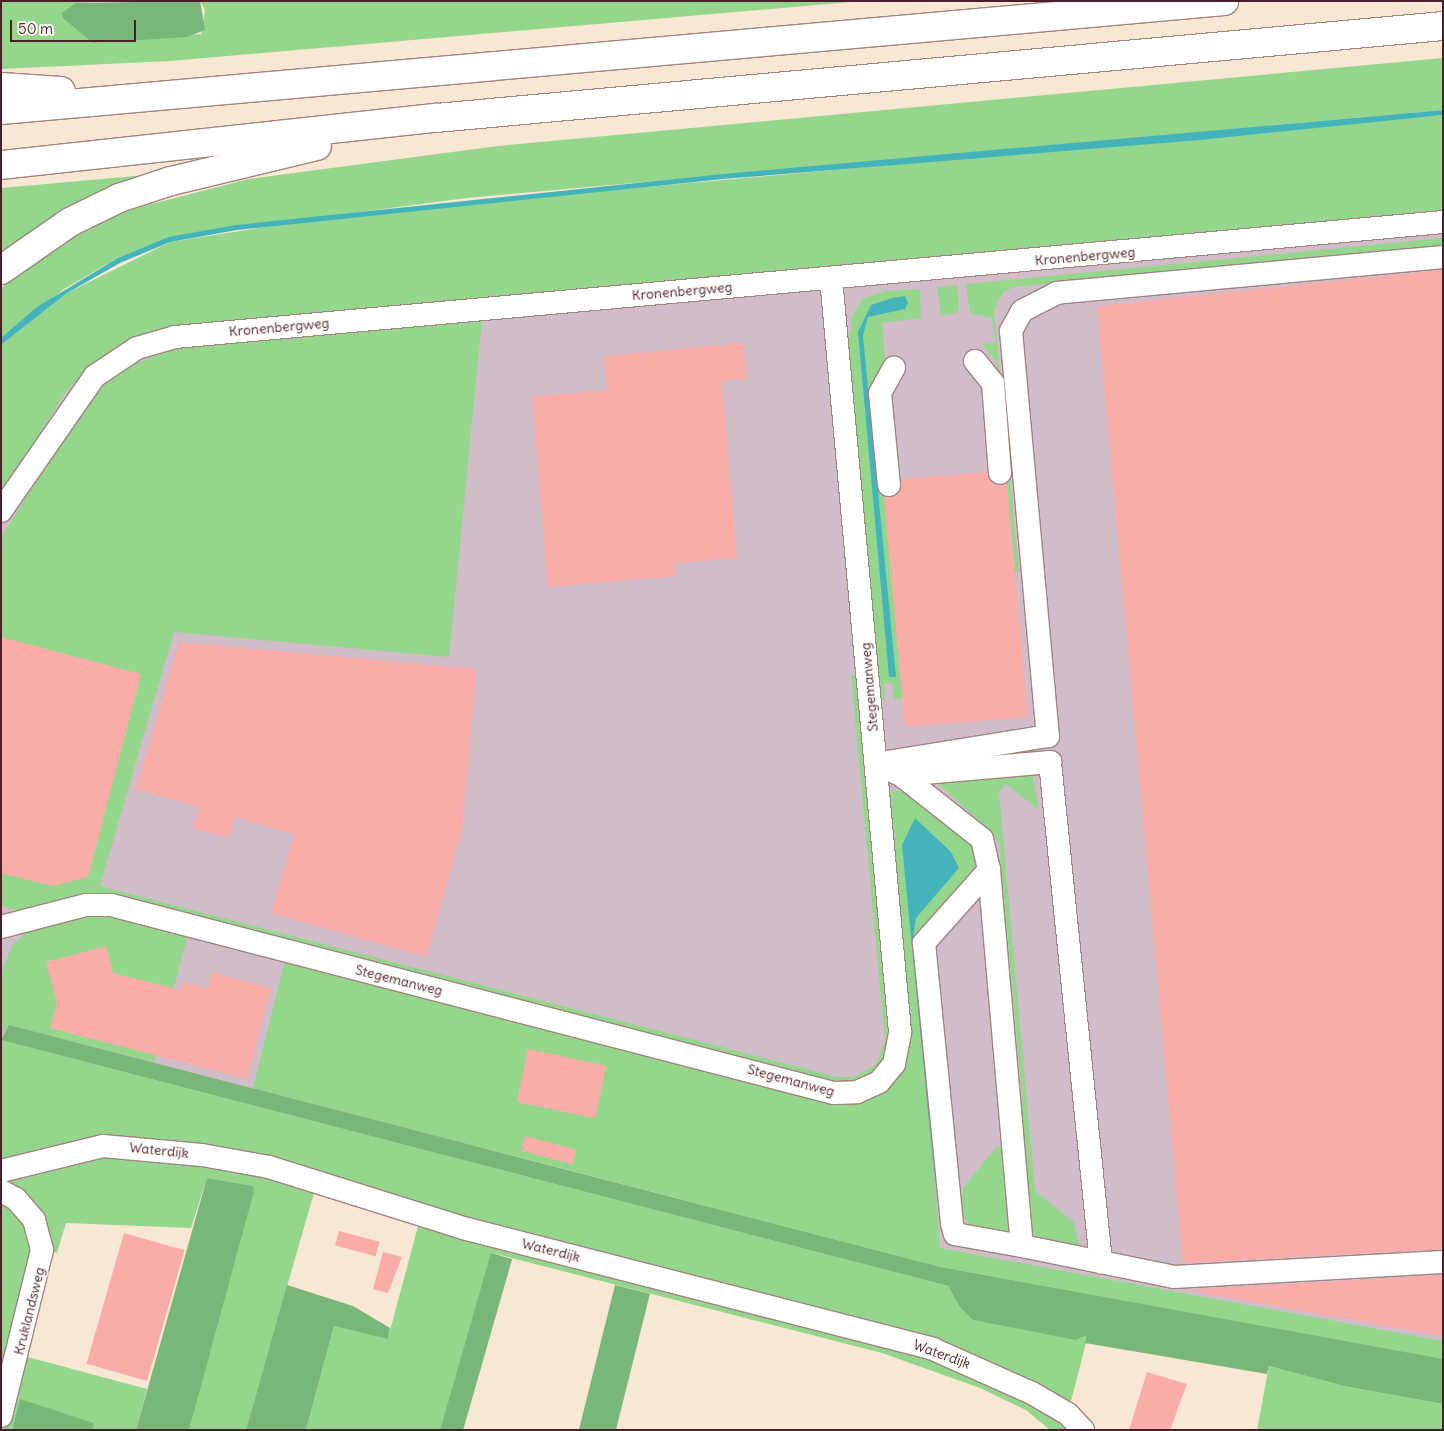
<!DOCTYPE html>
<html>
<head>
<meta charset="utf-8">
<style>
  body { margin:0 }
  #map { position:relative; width:1444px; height:1431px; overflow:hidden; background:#f8e7d3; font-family:Delius,sans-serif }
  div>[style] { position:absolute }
  .industrial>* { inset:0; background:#d1bdc9 }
  .green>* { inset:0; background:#95d68d }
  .forest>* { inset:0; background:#78b778; transform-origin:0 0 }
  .water>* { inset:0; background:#44b4bb }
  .building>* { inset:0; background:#faada8; transform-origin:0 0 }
  .roads { filter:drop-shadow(1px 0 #a1837f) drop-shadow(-1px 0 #a1837f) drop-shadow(0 1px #a1837f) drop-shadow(0 -1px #a1837f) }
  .minor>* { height:22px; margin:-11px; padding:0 11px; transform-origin:11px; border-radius:11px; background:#fff }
  .highway>* { height:28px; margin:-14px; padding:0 14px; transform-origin:14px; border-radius:14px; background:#fff }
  span { translate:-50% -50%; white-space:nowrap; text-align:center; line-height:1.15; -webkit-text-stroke:4px #fdfcf7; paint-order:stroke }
  .street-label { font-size:14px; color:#4a1f2b }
  .frame { position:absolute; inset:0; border:2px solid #4a1f2b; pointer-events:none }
  .scale { position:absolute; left:10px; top:20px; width:126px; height:22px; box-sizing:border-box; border:2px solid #4a1f2b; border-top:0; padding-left:6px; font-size:15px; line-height:18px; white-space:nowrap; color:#4a1f2b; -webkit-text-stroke:4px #fdfcf7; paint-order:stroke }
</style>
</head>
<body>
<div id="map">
  <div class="industrial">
    <div style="clip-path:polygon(1443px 188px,1443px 1382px,8px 1032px,1px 1051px,1px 448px,96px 323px)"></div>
  </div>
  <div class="green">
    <div style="clip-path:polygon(1px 1px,118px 1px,76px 3px,93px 43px,201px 34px,205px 10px,200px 1px,862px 1px,170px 61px,1px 69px)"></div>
    <div style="clip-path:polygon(1443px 58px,1443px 110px,467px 198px,168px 237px,118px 258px,64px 289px,1px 338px,1px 288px,56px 247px,124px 211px,249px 179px,498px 146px)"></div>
    <div style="clip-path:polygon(1443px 115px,1443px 210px,159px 329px,116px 346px,87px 368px,64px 395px,1px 495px,1px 345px,67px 293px,170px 242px,303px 221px,468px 203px)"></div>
    <div style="clip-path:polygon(169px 173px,1px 260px,1px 188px)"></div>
    <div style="clip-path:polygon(1443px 238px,1443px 248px,1014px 287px,1003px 292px,994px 310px,1019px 572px,1015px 572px,996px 362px,982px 344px,995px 343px,992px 318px,970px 313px,966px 284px)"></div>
    <div style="clip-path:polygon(957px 285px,959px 312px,941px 316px,937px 287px)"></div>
    <div style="clip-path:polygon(920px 289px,921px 318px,882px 323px,885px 357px,875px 381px,902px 699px,894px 699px,892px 683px,884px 684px,885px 700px,880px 700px,846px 333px,851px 333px,851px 319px,862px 299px,885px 291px)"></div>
    <div style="clip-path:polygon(482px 321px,449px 657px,174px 632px,100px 886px,837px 1077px,854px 1077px,876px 1064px,885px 1041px,851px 675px,858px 675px,890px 1033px,885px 1059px,873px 1074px,855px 1082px,836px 1083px,129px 899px,21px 911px,1px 906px,1px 537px,92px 395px,128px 366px,177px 348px)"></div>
    <div style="clip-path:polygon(1033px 775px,1039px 810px,1006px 784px,999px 792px,1035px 1191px,1074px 1222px,1080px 1248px,1038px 1239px,1028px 1225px,1019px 1127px,1022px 1095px,999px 844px,992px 832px,939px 785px,939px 781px)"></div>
    <div style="clip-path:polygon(893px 790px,910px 794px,978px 852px,976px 870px,915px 948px,940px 1248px,1443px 1341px,1443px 1359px,941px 1267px,253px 1088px,285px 960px,832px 1102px,885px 1090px,903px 1069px,910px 1044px,888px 794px)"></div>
    <div style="clip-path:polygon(88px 915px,109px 915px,188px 935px,154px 1062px,9px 1025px,1px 1036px,1px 974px,12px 945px,28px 931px)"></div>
    <div style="clip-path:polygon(1px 1040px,948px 1286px,959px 1306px,1088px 1335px,1069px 1409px,984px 1366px,159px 1145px,1px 1168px)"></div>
    <div style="clip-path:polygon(1003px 1146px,1013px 1237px,971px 1229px,961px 1210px,963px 1188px,996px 1147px)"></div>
    <div style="clip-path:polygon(170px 1153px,315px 1189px,246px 1430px,189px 1430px,252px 1186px,207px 1178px,191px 1228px,66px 1223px,57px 1253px,50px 1251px,1px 1181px,66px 1156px)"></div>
    <div style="clip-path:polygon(1px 1199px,20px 1214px,33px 1241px,1px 1390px)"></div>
    <div style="clip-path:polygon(420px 1219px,932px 1352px,1077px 1430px,1050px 1430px,1026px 1410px,980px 1388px,882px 1353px,492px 1253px,442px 1430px,306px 1430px,334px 1326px,388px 1338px)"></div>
    <div style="clip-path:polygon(24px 1356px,147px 1389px,136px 1430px,92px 1430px,93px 1423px,20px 1400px,12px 1430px,4px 1430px)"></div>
    <div style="clip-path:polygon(1269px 1366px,1344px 1386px,1443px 1404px,1443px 1430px,1257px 1430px)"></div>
  </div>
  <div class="forest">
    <div style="clip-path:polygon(200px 1px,205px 30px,187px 37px,93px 43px,63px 18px,62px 13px,76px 3px)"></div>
    <div style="clip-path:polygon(9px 1025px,941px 1267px,1443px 1359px,1443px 1404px,1344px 1386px,1269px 1366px,1267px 1374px,1085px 1343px,1087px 1335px,1076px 1340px,973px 1320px,959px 1306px,948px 1286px,1px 1040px)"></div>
    <div style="clip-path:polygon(207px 1178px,253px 1186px,254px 1191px,189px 1430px,136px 1430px)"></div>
    <div style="left:491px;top:1253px;width:22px;height:184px;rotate:16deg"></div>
    <div style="clip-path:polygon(287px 1285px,353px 1306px,390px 1328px,388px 1339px,334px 1326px,306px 1430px,246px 1430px)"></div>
    <div style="left:615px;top:1285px;width:36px;height:149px;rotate:14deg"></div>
    <div style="clip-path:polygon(20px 1399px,94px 1423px,92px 1430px,12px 1430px)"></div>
  </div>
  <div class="water">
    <div style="clip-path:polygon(1443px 110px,1443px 115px,1200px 140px,723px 179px,237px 230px,170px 242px,120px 263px,67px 293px,1px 345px,1px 338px,37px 307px,118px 258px,168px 237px,236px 225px,723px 174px)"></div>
    <div style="clip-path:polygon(892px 298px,905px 296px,908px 303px,905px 309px,868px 317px,863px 336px,896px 677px,889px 677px,858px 332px,871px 305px)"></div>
    <div style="clip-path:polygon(915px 818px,951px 852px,959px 868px,916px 918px,913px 937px,939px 1225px,902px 845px)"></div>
  </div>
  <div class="building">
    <div style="clip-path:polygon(1443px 270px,1443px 1249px,1183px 1263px,1097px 306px)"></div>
    <div style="clip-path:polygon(743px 343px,747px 379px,722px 381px,737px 558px,675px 563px,676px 576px,548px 587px,532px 397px,607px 390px,604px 356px)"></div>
    <div style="clip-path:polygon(987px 472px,994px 485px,1007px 484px,1028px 717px,905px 727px,884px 497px,897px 495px,902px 479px)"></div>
    <div style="clip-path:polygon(1px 637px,141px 674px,88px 877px,53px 886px,1px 873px)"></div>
    <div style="clip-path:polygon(179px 642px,477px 669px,462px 830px,426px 957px,271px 913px,294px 834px,235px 817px,229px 838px,193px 828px,199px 807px,136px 789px)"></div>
    <div style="clip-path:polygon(106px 946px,113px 973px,181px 990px,183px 982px,208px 988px,212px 972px,271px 988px,247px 1079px,50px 1028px,57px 1003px,46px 962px)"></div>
    <div style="left:528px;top:1049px;width:80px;height:54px;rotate:12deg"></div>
    <div style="left:525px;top:1136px;width:53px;height:15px;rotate:15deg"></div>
    <div style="left:339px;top:1231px;width:42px;height:15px;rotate:15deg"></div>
    <div style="left:124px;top:1233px;width:63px;height:136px;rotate:16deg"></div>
    <div style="clip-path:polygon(383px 1252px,402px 1257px,388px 1293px,373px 1289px)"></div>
    <div style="clip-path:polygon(1443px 1275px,1443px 1336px,1185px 1290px)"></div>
    <div style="clip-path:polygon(1147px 1372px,1187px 1384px,1170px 1430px,1129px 1430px)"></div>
  </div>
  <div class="roads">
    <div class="minor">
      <div style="left:1443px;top:257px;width:388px;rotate:174.7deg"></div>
      <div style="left:1057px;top:293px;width:39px;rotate:153deg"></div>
      <div style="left:1022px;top:311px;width:23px;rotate:119deg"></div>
      <div style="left:1011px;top:331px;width:407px;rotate:84.8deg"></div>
      <div style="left:1048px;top:736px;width:174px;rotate:170.8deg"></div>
      <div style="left:876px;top:764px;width:27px;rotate:24deg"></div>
      <div style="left:901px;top:775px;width:103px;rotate:38.3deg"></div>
      <div style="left:982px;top:839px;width:32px;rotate:77deg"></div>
      <div style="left:989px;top:870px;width:377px;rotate:85deg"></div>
      <div style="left:1022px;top:1246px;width:155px;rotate:11.5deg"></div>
      <div style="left:1174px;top:1277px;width:269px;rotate:-3.2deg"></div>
      <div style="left:975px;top:361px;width:28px;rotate:51deg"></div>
      <div style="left:993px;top:383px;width:90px;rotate:85.6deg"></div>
      <div style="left:889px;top:485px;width:92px;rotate:-95.6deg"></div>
      <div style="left:880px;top:393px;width:29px;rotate:-61deg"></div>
      <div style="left:1px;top:511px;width:165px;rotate:-55.2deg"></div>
      <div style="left:95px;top:376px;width:50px;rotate:-33.7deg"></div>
      <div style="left:137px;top:348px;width:40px;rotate:-16deg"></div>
      <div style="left:175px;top:337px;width:1273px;rotate:-5.18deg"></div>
      <div style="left:901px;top:775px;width:150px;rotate:-5deg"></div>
      <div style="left:1050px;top:762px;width:503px;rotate:84.18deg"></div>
      <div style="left:989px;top:870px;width:98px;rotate:131.7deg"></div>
      <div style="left:924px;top:943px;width:282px;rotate:84.3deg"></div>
      <div style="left:952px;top:1224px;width:10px;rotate:73deg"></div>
      <div style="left:955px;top:1234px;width:68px;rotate:10.2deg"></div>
      <div style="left:1px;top:927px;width:88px;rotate:-14.5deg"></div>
      <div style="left:86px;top:905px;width:25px"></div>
      <div style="left:111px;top:905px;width:747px;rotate:14.58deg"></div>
      <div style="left:834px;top:1093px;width:23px;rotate:-2deg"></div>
      <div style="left:857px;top:1092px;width:24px;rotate:-24deg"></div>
      <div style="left:879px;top:1082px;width:23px;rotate:-50deg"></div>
      <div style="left:894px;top:1064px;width:33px;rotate:-79deg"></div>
      <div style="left:900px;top:1032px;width:757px;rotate:-95.23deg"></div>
      <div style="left:1px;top:1171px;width:105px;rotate:-13.8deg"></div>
      <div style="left:103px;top:1146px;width:99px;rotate:5.2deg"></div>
      <div style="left:202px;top:1155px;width:68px;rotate:10.2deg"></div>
      <div style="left:269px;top:1167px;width:207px;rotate:17.4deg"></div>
      <div style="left:467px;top:1229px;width:481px;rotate:14.4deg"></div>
      <div style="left:933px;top:1349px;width:108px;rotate:24deg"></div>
      <div style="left:1032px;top:1393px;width:42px;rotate:30.3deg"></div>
      <div style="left:1068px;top:1414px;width:22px;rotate:47deg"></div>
      <div style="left:1px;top:1191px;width:17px;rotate:28deg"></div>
      <div style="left:16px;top:1199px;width:28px;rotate:49deg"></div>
      <div style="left:34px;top:1220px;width:31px;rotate:75deg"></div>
      <div style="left:42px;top:1250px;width:171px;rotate:103.9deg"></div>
    </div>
    <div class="highway">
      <div style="left:1px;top:87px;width:60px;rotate:3.8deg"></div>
      <div style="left:1px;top:110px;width:1228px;rotate:-5.09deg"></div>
      <div style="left:1px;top:165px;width:438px;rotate:-6.2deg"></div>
      <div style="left:436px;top:118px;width:1011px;rotate:-5.22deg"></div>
      <div style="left:1px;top:270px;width:84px;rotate:-34.8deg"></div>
      <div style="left:70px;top:222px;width:55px;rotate:-26.1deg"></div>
      <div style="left:119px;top:198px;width:55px;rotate:-18.1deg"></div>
      <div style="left:171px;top:181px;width:150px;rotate:-13.5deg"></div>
    </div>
  </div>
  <div class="street-label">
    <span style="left:1085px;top:256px;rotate:-5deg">Kronenbergweg</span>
    <span style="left:682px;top:291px;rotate:-5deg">Kronenbergweg</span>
    <span style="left:279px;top:327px;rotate:-5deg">Kronenbergweg</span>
    <span style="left:869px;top:687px;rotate:-95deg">Stegemanweg</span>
    <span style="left:399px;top:980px;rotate:14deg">Stegemanweg</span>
    <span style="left:791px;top:1080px;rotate:15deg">Stegemanweg</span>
    <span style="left:159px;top:1150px;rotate:6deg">Waterdijk</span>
    <span style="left:551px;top:1250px;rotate:14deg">Waterdijk</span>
    <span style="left:29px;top:1311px;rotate:-76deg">Kruklandsweg</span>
    <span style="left:942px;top:1354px;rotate:20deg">Waterdijk</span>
  </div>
  <div class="frame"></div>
  <div class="scale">50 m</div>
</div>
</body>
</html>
